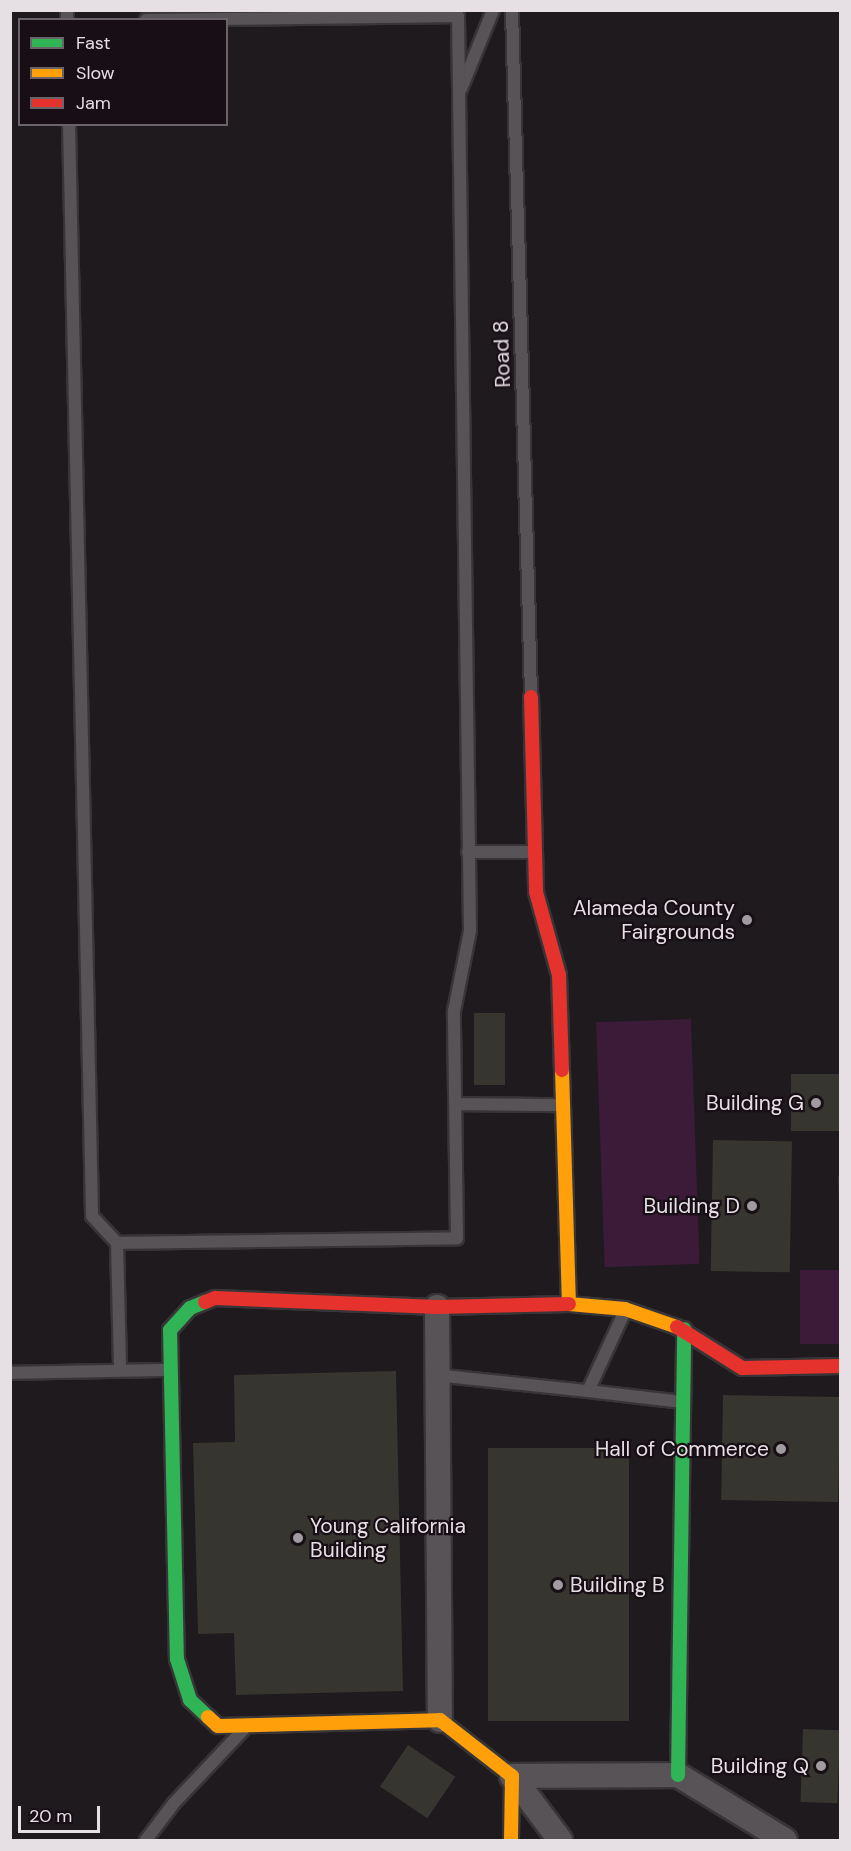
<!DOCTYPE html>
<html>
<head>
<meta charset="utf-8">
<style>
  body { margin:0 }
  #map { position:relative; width:851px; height:1851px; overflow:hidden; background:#1e1a1d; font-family:"DM Sans",sans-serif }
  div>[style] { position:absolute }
  .green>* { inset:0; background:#3b1b37; transform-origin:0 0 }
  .building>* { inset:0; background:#37352f; transform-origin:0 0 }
  .roads { filter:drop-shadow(2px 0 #373537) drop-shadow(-2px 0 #373537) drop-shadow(0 2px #373537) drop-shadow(0 -2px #373537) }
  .lane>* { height:12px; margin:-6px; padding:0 6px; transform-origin:6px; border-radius:6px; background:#575356 }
  .street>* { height:24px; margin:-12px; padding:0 12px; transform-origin:12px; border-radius:12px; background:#575356 }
  .fast>* { height:14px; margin:-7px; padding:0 7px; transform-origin:7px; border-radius:7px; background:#30b455 }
  .slow>* { height:14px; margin:-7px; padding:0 7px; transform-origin:7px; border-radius:7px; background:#ff9f0a }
  .jam>* { height:14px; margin:-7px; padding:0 7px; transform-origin:7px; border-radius:7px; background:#e5322d }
  .dots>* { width:16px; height:16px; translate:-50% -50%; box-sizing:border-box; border:3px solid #170f15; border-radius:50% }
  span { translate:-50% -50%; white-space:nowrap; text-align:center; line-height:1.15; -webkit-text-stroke:4.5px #170f15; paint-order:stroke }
  .street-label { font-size:21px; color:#e6e0e5 }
  .poi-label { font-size:21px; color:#e6e0e5 }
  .right { translate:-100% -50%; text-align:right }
  .left { translate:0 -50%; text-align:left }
  .frame { position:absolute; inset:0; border:12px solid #e6e0e5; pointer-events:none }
  .legend { position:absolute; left:18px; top:18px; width:210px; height:108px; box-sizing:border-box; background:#170f15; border:2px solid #6a6368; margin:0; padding:8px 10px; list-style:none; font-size:18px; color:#e6e0e5 }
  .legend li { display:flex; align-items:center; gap:12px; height:30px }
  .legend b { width:30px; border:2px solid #6a6368 }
  .scale { position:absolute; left:18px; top:1806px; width:82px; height:27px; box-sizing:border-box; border:3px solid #e6e0e5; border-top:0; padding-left:8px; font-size:18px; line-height:21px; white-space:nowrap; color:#e6e0e5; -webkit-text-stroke:4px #170f15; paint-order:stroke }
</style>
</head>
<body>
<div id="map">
  <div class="green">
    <div style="left:691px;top:1019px;width:245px;height:95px;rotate:88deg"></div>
    <div style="left:840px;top:1270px;width:74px;height:40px;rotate:90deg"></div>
  </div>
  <div class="building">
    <div style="left:474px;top:1013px;width:31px;height:72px"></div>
    <div style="left:791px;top:1074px;width:49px;height:57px"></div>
    <div style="left:713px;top:1140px;width:79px;height:131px;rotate:1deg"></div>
    <div style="clip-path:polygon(838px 1176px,840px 1176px,840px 1206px,839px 1206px)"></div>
    <div style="clip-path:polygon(396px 1371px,403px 1691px,236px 1695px,234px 1633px,198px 1634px,193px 1443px,235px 1442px,234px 1375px)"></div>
    <div style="left:723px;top:1395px;width:117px;height:105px;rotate:1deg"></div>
    <div style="left:488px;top:1448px;width:141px;height:273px"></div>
    <div style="left:803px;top:1729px;width:37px;height:73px;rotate:2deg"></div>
    <div style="left:408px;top:1745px;width:57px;height:50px;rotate:34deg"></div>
  </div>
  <div class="roads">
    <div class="lane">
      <div style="left:512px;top:10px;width:686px;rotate:88.41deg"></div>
      <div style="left:67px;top:20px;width:10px;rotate:-90deg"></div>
      <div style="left:461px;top:89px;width:85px;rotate:-67.9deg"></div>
      <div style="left:69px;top:124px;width:1092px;rotate:88.79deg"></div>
      <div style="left:92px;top:1216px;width:37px;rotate:47deg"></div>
      <div style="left:117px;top:1243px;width:127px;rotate:88.6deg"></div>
      <div style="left:468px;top:852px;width:65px"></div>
      <div style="left:457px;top:1104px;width:103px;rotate:0.6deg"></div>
      <div style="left:117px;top:1243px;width:340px;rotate:-0.8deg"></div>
      <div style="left:457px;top:1238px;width:227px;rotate:-90.8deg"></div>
      <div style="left:454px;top:1011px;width:82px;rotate:-78.7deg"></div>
      <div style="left:470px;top:931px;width:915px;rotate:-90.75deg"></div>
      <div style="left:458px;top:16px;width:312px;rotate:179.3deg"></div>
      <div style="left:10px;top:1373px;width:158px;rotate:-1.1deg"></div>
      <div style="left:435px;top:1375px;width:154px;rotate:6deg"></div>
      <div style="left:588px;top:1391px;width:88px;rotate:-65.2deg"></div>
      <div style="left:588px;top:1391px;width:95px;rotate:6.7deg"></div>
      <div style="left:146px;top:1840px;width:46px;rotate:-52.9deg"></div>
      <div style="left:174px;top:1803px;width:100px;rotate:-46.6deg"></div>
    </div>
    <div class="street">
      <div style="left:437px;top:1307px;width:413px;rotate:89.6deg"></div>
      <div style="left:512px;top:1776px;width:166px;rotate:-0.3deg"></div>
      <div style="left:678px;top:1775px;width:125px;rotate:31.3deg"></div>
      <div style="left:512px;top:1776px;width:80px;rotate:53.1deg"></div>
    </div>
    <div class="fast">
      <div style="left:205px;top:1302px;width:16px;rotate:158deg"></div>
      <div style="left:190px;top:1308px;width:30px;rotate:132deg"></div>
      <div style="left:170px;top:1330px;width:329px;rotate:88.8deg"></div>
      <div style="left:177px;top:1659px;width:43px;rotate:72.4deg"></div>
      <div style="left:190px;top:1700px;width:25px;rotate:43deg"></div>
      <div style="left:678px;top:1775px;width:446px;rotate:-89.2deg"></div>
    </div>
    <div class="slow">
      <div style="left:562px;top:1070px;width:234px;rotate:88.3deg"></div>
      <div style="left:569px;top:1304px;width:56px;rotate:5.1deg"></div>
      <div style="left:625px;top:1309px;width:55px;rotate:19.1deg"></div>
      <div style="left:208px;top:1717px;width:13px;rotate:42deg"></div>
      <div style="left:218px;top:1726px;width:222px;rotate:-1.5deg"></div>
      <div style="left:440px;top:1720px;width:91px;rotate:37.9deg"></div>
      <div style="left:512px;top:1776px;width:64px;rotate:90.9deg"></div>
    </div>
    <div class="jam">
      <div style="left:531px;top:697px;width:195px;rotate:88.5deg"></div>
      <div style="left:536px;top:892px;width:86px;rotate:74.5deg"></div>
      <div style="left:559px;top:975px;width:95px;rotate:88.2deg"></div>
      <div style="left:205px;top:1302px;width:11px;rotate:-22deg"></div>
      <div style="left:215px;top:1298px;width:222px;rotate:2.3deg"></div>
      <div style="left:437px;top:1307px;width:132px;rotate:-1.3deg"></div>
      <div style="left:677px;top:1327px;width:77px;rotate:32.2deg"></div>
      <div style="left:742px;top:1368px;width:98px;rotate:-1.2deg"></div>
    </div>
  </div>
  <div class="dots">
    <div style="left:747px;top:920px;background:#a09b9f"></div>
    <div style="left:816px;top:1103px;background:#a09b9f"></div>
    <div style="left:752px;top:1206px;background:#a09b9f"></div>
    <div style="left:781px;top:1449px;background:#a09b9f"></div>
    <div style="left:298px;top:1538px;background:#a09b9f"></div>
    <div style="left:558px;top:1585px;background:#a09b9f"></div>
    <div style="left:821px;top:1766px;background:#a09b9f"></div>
  </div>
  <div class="street-label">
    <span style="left:502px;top:354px;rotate:-92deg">Road 8</span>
  </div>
  <div class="poi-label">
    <span class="right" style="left:735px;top:920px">Alameda County<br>Fairgrounds</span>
    <span class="right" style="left:804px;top:1103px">Building G</span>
    <span class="right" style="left:740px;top:1206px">Building D</span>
    <span class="right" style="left:769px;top:1449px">Hall of Commerce</span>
    <span class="left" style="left:310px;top:1538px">Young California<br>Building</span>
    <span class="left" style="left:570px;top:1585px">Building B</span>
    <span class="right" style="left:809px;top:1766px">Building Q</span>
  </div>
  <div class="frame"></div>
  <ul class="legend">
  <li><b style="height:8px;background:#30b455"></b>Fast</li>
  <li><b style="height:8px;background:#ff9f0a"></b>Slow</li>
  <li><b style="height:8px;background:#e5322d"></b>Jam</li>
  </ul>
  <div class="scale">20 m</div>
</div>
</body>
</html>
